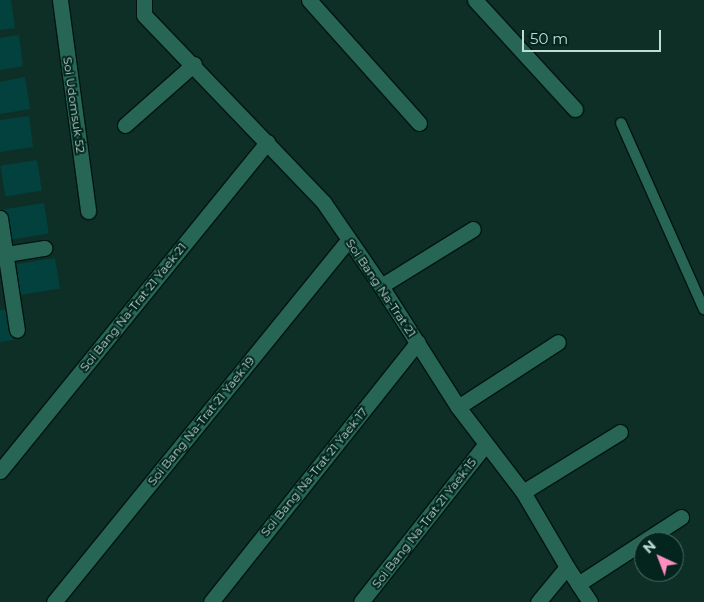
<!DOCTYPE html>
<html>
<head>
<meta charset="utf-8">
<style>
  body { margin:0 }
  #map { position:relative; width:704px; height:602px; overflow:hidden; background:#0e2f26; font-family:Montserrat,sans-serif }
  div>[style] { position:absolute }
  .building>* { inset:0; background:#03413f; transform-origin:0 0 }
  .roads { filter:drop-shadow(1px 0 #031510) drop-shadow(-1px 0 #031510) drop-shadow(0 1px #031510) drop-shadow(0 -1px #031510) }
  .lane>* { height:10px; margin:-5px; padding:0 5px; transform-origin:5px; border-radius:5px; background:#276655 }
  .street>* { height:15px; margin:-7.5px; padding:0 7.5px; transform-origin:7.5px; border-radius:7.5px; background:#276655 }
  span { translate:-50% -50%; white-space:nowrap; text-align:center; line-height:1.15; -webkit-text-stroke:4px #03251d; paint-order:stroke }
  .street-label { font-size:12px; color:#bfddd3 }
  .north { position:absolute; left:634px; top:532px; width:50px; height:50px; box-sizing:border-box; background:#03251d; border:1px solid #4e6f66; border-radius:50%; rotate:317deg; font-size:14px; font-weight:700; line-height:20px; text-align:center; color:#bfddd3 }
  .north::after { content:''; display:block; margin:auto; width:18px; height:22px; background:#fd8ec0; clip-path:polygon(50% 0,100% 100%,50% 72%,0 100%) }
  .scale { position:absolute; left:522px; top:30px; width:139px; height:22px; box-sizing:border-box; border:2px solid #bfddd3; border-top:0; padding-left:6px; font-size:15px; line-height:18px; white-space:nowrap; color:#bfddd3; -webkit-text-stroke:4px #03251d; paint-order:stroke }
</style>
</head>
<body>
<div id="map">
  <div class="building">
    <div style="clip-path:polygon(0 0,11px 0,15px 28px,0 30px)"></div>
    <div style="clip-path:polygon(19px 35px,23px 66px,0 70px,0 38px)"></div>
    <div style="clip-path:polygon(25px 77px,30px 109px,0 114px,0 82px)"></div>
    <div style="clip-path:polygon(29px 116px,33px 147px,0 152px,0 120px)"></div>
    <div style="left:37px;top:160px;width:31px;height:37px;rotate:81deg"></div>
    <div style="left:44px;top:203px;width:31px;height:42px;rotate:81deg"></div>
    <div style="left:55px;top:258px;width:31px;height:42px;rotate:81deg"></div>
    <div style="clip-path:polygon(8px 309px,13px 340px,0 342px,0 310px)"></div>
  </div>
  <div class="roads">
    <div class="lane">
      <div style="left:621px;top:123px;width:204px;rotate:66deg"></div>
    </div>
    <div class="street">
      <div style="left:60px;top:0;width:213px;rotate:82.4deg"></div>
      <div style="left:144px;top:0;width:15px;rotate:90deg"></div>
      <div style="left:144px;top:15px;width:260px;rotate:46.2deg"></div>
      <div style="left:324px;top:203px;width:101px;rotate:55.5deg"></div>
      <div style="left:381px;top:286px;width:143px;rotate:57.5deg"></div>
      <div style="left:458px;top:407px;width:107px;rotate:52.6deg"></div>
      <div style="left:523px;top:492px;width:87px;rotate:59.6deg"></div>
      <div style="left:567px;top:567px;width:42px;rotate:56.7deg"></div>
      <div style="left:309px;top:0;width:165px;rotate:48.2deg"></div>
      <div style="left:475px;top:0;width:148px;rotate:47.5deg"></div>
      <div style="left:125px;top:125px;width:92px;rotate:-41.5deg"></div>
      <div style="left:0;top:218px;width:113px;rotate:81.4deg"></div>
      <div style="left:0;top:255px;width:45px;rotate:-9deg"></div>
      <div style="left:381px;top:286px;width:108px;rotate:-31.8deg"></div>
      <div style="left:458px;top:407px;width:119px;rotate:-33deg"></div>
      <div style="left:0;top:471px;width:424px;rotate:-50.9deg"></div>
      <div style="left:523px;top:492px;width:114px;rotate:-31.7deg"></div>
      <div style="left:578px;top:584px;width:123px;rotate:-33deg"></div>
      <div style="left:54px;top:602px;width:466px;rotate:-50.9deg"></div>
      <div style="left:211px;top:602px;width:332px;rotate:-51.5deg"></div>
      <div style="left:361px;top:602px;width:201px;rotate:-51.7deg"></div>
      <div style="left:538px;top:602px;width:45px;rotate:-50.4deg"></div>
    </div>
  </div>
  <div class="street-label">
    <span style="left:74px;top:105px;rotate:82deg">Soi Udomsuk 52</span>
    <span style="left:381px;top:288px;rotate:56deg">Soi Bang Na-Trat 21</span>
    <span style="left:133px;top:307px;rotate:-51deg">Soi Bang Na-Trat 21 Yaek 21</span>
    <span style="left:201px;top:421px;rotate:-51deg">Soi Bang Na-Trat 21 Yaek 19</span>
    <span style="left:314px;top:472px;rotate:-51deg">Soi Bang Na-Trat 21 Yaek 17</span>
    <span style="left:424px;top:523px;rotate:-52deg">Soi Bang Na-Trat 21 Yaek 15</span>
  </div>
  <div class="north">N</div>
  <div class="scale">50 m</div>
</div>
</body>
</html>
